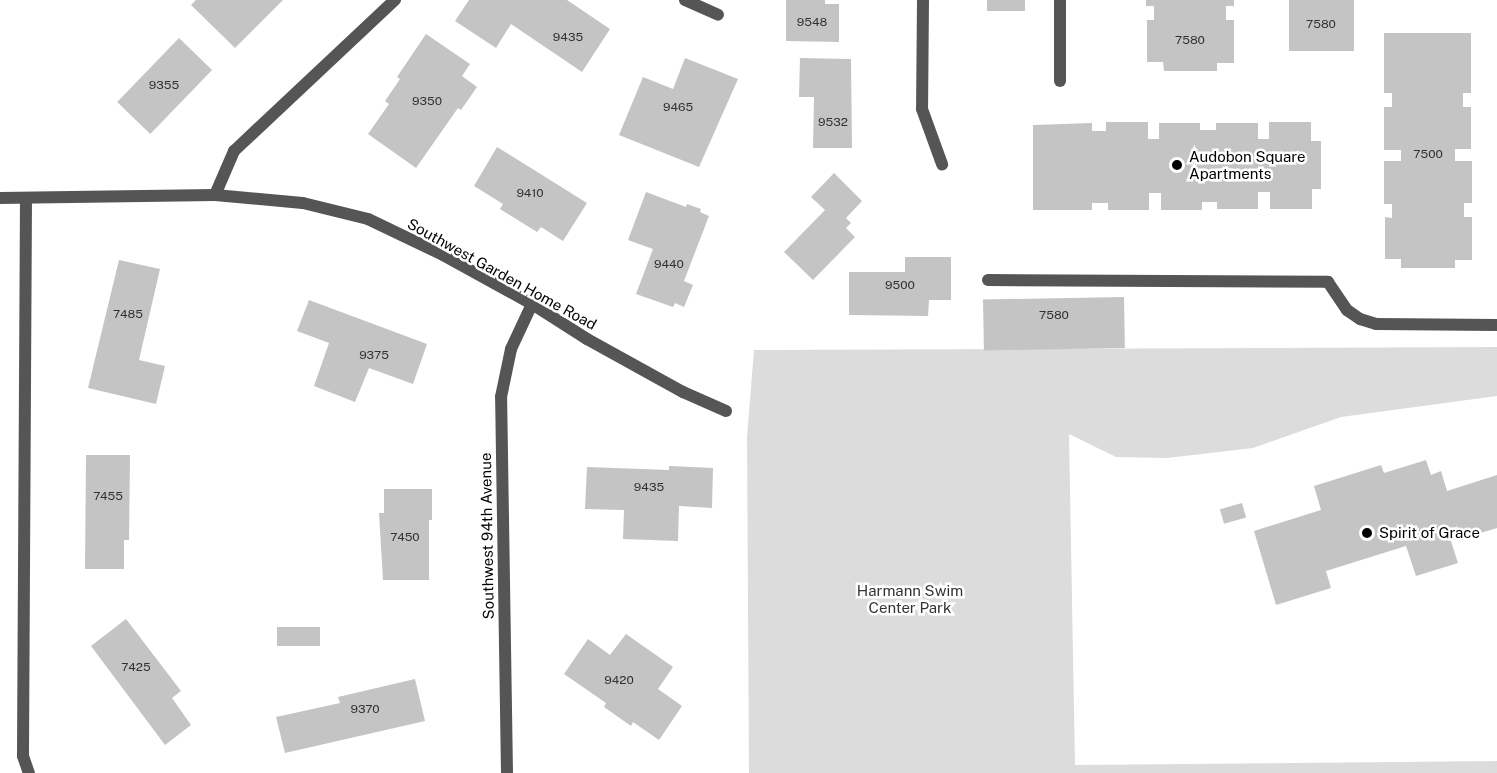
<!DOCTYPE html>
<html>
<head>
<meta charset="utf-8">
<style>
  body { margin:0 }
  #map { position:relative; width:1497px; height:773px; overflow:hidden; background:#fff; font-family:"Public Sans",sans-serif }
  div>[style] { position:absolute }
  .green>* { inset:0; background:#dcdcdc }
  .building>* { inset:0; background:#c4c4c4; transform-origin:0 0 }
  .service>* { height:12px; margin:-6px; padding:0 6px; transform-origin:6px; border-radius:6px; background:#555 }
  .minor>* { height:12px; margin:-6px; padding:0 6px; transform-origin:6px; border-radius:6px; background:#555 }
  .dots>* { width:16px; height:16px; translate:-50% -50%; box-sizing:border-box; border:3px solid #fff; border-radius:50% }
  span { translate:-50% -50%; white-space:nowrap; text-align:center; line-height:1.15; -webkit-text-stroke:5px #fff; paint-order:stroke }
  .number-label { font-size:12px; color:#313131 }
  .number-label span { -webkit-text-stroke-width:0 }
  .poi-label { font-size:15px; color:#000 }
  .left { translate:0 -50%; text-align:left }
  .street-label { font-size:15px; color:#000 }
  .park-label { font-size:15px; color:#333 }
</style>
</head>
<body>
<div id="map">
  <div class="green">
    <div style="clip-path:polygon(1497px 347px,1497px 396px,1341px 417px,1253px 448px,1167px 458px,1116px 457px,1069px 434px,1075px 765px,1497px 761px,1497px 773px,749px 773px,747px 437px,754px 350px)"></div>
  </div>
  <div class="building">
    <div style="clip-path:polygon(196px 0,283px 0,235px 48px,191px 5px)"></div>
    <div style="clip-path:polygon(469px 0,567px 0,610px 29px,582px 72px,511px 24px,496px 48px,455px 21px)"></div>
    <div style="clip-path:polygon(786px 0,825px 0,825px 4px,839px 4px,839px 42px,786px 41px)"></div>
    <div style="left:987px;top:0;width:38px;height:11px"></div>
    <div style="clip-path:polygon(1146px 0,1234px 0,1234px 6px,1226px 6px,1226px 20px,1234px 20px,1234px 63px,1217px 63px,1217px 71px,1164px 71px,1163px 62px,1147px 62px,1147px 20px,1154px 20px,1154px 6px,1146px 6px)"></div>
    <div style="left:1289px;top:0;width:65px;height:51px"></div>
    <div style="clip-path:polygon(1384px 33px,1471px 33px,1471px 93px,1463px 93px,1463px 107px,1471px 107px,1471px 149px,1455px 149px,1455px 161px,1472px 161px,1472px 203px,1464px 203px,1464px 217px,1472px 217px,1472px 260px,1455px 260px,1455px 268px,1401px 268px,1401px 259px,1385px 259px,1385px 217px,1392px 218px,1392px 204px,1384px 204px,1384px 161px,1401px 161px,1401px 150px,1384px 150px,1384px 107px,1392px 107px,1392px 93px,1384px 93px)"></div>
    <div style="clip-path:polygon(426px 34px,470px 64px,462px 76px,477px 87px,461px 110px,458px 108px,416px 168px,368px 134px,389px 104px,385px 101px,400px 79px,397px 77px)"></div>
    <div style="left:179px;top:38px;width:46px;height:89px;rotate:44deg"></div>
    <div style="clip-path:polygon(685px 58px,738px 79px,699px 167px,619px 135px,643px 77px,673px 89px)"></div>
    <div style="clip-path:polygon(800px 58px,851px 59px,852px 148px,813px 148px,814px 97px,799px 97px)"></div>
    <div style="clip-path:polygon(1106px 122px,1148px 122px,1148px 139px,1159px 139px,1159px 123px,1200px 123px,1200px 130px,1216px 130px,1216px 123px,1258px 123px,1258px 139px,1269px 139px,1269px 122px,1311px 122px,1311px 141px,1321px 141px,1321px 189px,1312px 189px,1312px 209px,1270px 209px,1270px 192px,1258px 192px,1258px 209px,1217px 209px,1217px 202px,1202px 202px,1202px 210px,1161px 210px,1161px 193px,1149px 193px,1149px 210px,1108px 210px,1108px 203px,1092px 203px,1092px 210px,1033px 210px,1033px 125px,1092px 123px,1092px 131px,1106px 131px)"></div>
    <div style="clip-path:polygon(497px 147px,587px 203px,563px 241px,541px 227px,537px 232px,500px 209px,503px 204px,474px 186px)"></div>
    <div style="clip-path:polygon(834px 173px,862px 201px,846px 218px,851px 223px,846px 228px,855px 237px,813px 280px,784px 252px,825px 210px,811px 197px)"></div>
    <div style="clip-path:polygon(646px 192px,686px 207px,687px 204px,701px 209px,700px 212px,709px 216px,684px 281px,693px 285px,684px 307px,675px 303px,673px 307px,636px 294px,653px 249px,628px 240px)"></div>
    <div style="clip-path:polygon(905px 257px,951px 257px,951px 300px,929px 300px,928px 316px,849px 315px,849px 272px,905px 272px)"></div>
    <div style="clip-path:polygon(119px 260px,160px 269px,139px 360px,165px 366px,156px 404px,88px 388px)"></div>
    <div style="left:1124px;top:297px;width:51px;height:141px;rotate:89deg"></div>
    <div style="clip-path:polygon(309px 300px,427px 344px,413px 384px,369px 368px,355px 402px,314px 386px,329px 343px,297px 331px)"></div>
    <div style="clip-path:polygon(86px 455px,130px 455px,129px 540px,124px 540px,124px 569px,85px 569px)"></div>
    <div style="clip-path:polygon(1426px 460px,1431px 475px,1441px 471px,1447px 491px,1497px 475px,1497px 528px,1457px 540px,1456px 536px,1450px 538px,1458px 563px,1416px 576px,1406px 546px,1326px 571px,1331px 588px,1276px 605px,1254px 531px,1321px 510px,1314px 486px,1381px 465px,1384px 473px)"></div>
    <div style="clip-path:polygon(669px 466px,713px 468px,712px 508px,679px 506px,678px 541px,623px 539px,624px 510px,585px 509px,587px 467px,669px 470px)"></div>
    <div style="clip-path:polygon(384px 489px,432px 489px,432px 520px,429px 520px,429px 580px,383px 580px,379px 513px,384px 513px)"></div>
    <div style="left:1242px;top:503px;width:15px;height:23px;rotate:74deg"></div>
    <div style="clip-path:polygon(126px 619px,181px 691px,172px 698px,191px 725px,165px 745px,91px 646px)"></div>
    <div style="left:320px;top:627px;width:19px;height:43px;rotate:90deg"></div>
    <div style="clip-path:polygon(626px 634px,673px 667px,658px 689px,682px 706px,659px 740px,633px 722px,631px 726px,604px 707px,606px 703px,564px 674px,588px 639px,610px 655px)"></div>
    <div style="clip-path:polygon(415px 679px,425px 721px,285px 753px,276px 717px,340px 703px,338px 697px)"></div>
  </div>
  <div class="service">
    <div style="left:1060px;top:81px;width:81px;rotate:-90deg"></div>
    <div style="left:988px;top:280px;width:340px;rotate:0.3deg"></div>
    <div style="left:1328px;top:282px;width:34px;rotate:56deg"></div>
    <div style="left:1347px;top:310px;width:16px;rotate:35deg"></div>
    <div style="left:1360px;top:319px;width:17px;rotate:17deg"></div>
    <div style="left:1376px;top:324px;width:121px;rotate:0.5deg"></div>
  </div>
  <div class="minor">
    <div style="left:685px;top:0;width:36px;rotate:24deg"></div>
    <div style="left:923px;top:0;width:109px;rotate:90.5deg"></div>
    <div style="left:922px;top:109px;width:59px;rotate:70deg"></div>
    <div style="left:215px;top:195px;width:48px;rotate:-66.6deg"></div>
    <div style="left:234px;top:151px;width:221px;rotate:-43.2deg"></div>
    <div style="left:0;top:198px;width:215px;rotate:-0.8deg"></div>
    <div style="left:215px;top:195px;width:88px;rotate:5.2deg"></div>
    <div style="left:303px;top:203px;width:67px;rotate:13.8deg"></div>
    <div style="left:368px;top:219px;width:83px;rotate:25.6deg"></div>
    <div style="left:443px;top:255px;width:102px;rotate:28.8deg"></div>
    <div style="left:532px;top:304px;width:65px;rotate:32.5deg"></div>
    <div style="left:587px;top:339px;width:110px;rotate:28.9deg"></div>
    <div style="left:683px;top:392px;width:47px;rotate:23.8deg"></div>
    <div style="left:26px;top:198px;width:558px;rotate:90.31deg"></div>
    <div style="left:23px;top:756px;width:18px;rotate:71deg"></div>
    <div style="left:507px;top:773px;width:376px;rotate:-90.9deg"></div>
    <div style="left:501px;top:397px;width:49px;rotate:-78.2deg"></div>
    <div style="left:511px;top:349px;width:50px;rotate:-65deg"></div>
  </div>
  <div class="dots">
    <div style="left:1177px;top:165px;background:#000"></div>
    <div style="left:1367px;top:533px;background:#000"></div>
  </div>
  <div class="number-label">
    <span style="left:812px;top:23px">9548</span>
    <span style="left:1321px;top:25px">7580</span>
    <span style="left:568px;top:38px">9435</span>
    <span style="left:1190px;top:41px">7580</span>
    <span style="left:164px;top:86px">9355</span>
    <span style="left:427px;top:102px">9350</span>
    <span style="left:678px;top:108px">9465</span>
    <span style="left:833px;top:123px">9532</span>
    <span style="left:1428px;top:155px">7500</span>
    <span style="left:530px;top:194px">9410</span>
    <span style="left:669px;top:265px">9440</span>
    <span style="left:900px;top:286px">9500</span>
    <span style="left:128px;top:315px">7485</span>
    <span style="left:1054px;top:316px">7580</span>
    <span style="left:374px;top:356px">9375</span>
    <span style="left:649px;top:488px">9435</span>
    <span style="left:108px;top:497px">7455</span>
    <span style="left:405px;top:538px">7450</span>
    <span style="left:136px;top:668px">7425</span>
    <span style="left:619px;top:681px">9420</span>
    <span style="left:365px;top:710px">9370</span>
  </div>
  <div class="poi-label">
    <span class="left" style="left:1189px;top:165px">Audobon Square<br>Apartments</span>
    <span class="left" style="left:1379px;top:533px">Spirit of Grace</span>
  </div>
  <div class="street-label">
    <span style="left:502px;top:274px;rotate:29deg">Southwest Garden Home Road</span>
    <span style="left:487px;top:536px;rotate:-91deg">Southwest 94th Avenue</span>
  </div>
  <div class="park-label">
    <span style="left:910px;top:599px">Harmann Swim<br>Center Park</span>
  </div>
</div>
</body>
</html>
